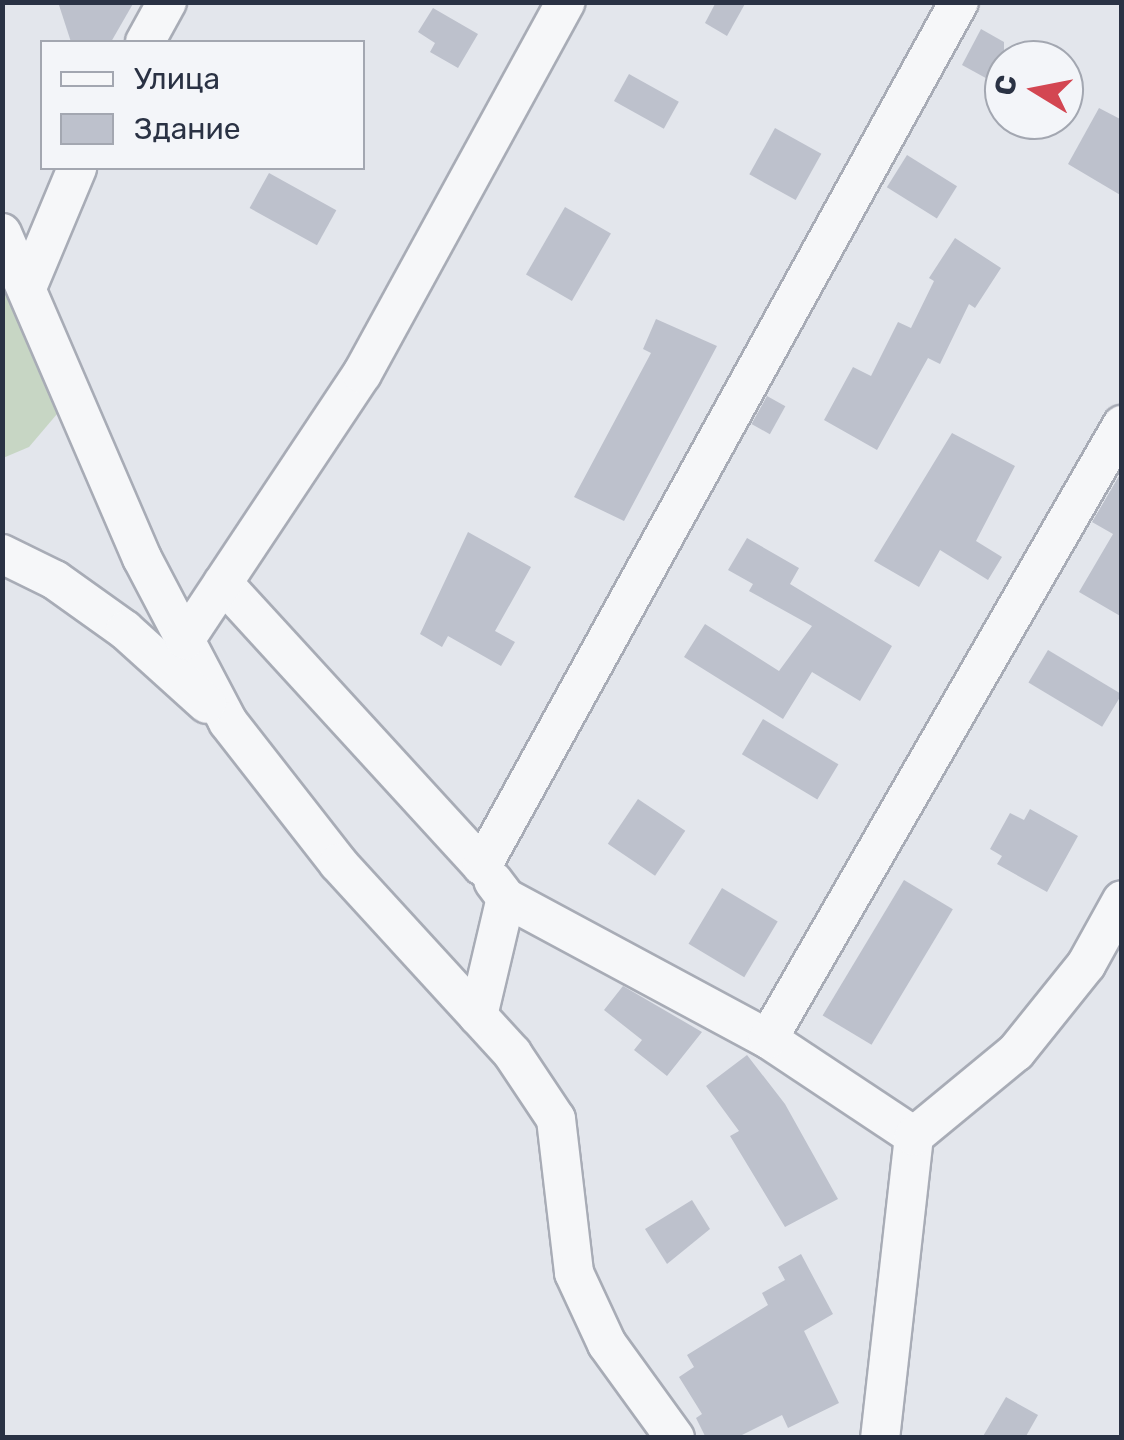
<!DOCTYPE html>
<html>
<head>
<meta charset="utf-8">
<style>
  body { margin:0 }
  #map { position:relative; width:1124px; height:1440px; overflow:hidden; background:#e3e6ec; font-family:Rubik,sans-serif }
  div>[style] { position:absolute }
  .green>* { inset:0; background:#c7d6c4 }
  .building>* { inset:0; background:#bdc1cc; transform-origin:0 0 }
  .roads { filter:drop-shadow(2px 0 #a8acb6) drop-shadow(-2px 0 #a8acb6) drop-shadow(0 2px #a8acb6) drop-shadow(0 -2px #a8acb6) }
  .minor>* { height:38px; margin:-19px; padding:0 19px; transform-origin:19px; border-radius:19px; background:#f6f7f9 }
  span { translate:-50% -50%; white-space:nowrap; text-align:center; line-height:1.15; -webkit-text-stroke:8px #f3f5f9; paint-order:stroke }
  .frame { position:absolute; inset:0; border:5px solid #2a3244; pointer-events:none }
  .legend { position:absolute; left:40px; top:40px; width:325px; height:130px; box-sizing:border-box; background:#f3f5f9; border:2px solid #a3a7b1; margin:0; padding:12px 18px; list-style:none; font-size:30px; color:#2a3244 }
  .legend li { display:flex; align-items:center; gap:20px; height:50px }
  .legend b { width:50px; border:2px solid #a3a7b1 }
  .north { position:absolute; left:984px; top:40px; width:100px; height:100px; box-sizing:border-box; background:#f3f5f9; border:2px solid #a3a7b1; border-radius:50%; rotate:280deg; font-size:28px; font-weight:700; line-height:40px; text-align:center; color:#2a3244 }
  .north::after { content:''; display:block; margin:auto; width:35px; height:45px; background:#d34652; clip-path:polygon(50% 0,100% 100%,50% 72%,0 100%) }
</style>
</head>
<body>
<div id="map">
  <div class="green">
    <div style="clip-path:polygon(2px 273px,63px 407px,29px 447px,3px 458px)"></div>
  </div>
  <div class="building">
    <div style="clip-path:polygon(58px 2px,134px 2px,111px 42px,71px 42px)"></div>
    <div style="clip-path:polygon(716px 2px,746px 2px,727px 36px,705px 23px)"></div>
    <div style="clip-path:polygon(433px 8px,478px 34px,458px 68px,430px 52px,435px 43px,418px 32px)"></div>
    <div style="clip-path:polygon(981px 29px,1004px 42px,1004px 88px,962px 65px)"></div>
    <div style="left:629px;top:74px;width:57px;height:31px;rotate:29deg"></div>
    <div style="clip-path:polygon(1099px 108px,1122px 120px,1122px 196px,1068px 164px)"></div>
    <div style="left:775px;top:128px;width:53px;height:53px;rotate:29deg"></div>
    <div style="left:907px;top:155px;width:59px;height:38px;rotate:32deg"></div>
    <div style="left:269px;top:173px;width:77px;height:40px;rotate:29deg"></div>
    <div style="left:565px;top:207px;width:53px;height:78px;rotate:30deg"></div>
    <div style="clip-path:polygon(955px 238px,1001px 268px,975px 308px,969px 304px,940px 364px,928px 358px,877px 450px,824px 420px,853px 367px,871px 376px,898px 322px,911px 328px,934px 281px,929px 278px)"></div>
    <div style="clip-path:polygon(656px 319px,717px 346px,624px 521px,574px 497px,651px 353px,643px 349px)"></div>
    <div style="left:767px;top:396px;width:21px;height:32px;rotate:29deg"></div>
    <div style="clip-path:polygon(952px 433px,1015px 466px,976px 541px,1002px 557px,988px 580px,940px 550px,919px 587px,874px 561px)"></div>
    <div style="clip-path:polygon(1122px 471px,1122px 617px,1079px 592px,1113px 534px,1092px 522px)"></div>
    <div style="clip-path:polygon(468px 532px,531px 567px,495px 631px,515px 642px,501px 666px,448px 636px,442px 647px,420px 634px)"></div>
    <div style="clip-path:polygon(747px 538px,799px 568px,790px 584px,892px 646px,860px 701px,812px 672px,783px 719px,684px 657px,705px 624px,779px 671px,812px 626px,749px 591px,753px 584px,728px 570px)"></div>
    <div style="left:1048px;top:650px;width:86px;height:38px;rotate:31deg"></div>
    <div style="left:763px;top:719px;width:88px;height:41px;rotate:31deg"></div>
    <div style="left:638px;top:799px;width:57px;height:54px;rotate:34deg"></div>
    <div style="clip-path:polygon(1030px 809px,1078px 836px,1047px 892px,997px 864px,1002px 856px,990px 849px,1010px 813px,1024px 820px)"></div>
    <div style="left:904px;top:880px;width:57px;height:158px;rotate:31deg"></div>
    <div style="left:722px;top:888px;width:65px;height:65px;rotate:31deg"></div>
    <div style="clip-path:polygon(623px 986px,702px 1032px,667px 1076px,634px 1050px,642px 1040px,604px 1010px)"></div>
    <div style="clip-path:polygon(747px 1055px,785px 1104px,838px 1199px,785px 1227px,730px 1136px,739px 1131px,706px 1086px)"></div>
    <div style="clip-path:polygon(692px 1200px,710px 1229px,667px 1264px,645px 1229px)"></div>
    <div style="clip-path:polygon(801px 1254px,833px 1314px,804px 1331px,839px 1403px,788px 1428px,782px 1415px,736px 1438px,706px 1438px,696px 1418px,702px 1414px,679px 1377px,694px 1367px,687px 1355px,768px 1305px,762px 1293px,785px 1280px,778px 1267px)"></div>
    <div style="clip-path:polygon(1006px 1397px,1038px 1415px,1025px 1438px,982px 1438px)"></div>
  </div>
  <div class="roads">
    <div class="minor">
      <div style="left:145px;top:42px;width:46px;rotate:-61.2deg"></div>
      <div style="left:2px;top:233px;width:354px;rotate:66.7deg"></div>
      <div style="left:142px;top:558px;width:185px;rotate:62.3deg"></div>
      <div style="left:228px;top:722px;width:179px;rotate:52deg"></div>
      <div style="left:338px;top:863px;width:258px;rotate:47.5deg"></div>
      <div style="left:512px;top:1053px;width:79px;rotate:56.3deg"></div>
      <div style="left:556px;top:1119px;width:155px;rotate:83.3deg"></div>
      <div style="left:574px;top:1273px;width:78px;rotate:65.1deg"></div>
      <div style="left:607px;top:1344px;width:116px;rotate:54.1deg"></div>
      <div style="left:29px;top:283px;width:125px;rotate:-67.3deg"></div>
      <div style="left:2px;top:554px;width:59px;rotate:26.1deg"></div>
      <div style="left:55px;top:580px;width:86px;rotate:35.5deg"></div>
      <div style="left:125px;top:630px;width:110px;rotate:42.1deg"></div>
      <div style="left:223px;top:583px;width:384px;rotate:47.5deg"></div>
      <div style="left:482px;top:866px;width:987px;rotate:-61.1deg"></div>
      <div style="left:185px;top:640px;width:320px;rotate:-56.4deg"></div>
      <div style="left:362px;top:374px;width:424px;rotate:-61.3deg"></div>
      <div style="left:506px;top:898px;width:298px;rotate:28.3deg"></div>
      <div style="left:768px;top:1039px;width:175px;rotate:33.6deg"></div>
      <div style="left:914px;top:1136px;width:304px;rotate:96.4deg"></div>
      <div style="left:478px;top:1016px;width:121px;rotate:-76.7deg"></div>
      <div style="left:506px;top:898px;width:21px;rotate:-127deg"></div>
      <div style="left:768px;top:1039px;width:709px;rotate:-60.03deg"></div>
      <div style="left:914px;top:1136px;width:132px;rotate:-39.5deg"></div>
      <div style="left:1016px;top:1052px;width:112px;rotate:-51.2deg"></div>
      <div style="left:1086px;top:965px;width:74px;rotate:-61deg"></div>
    </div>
  </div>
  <div class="frame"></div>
  <ul class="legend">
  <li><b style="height:12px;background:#f6f7f9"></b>Улица</li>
  <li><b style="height:28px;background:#bdc1cc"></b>Здание</li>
  </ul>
  <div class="north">С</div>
</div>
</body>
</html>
